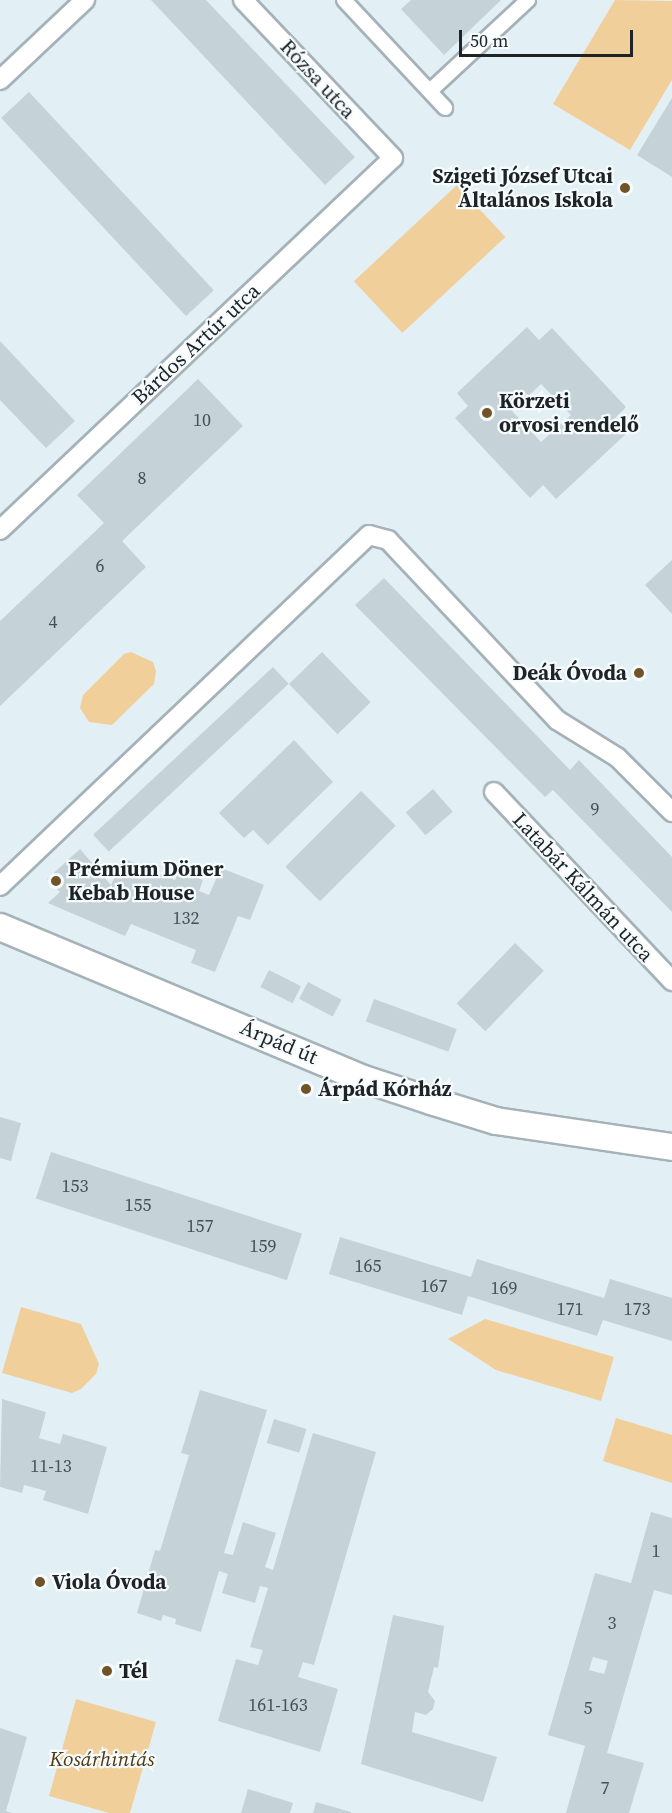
<!DOCTYPE html>
<html>
<head>
<meta charset="utf-8">
<style>
  body { margin:0 }
  #map { position:relative; width:672px; height:1813px; overflow:hidden; background:#e2f0f6; font-family:"Source Serif 4",serif }
  div>[style] { position:absolute }
  .green>* { inset:0; background:#f1cf9b; transform-origin:0 0 }
  .building>* { inset:0; background:#c5d3d9; transform-origin:0 0 }
  .roads { filter:drop-shadow(2px 0 #a5b2b8) drop-shadow(-2px 0 #a5b2b8) drop-shadow(0 2px #a5b2b8) drop-shadow(0 -2px #a5b2b8) }
  .pedestrian>* { height:14px; margin:-7px; padding:0 7px; transform-origin:7px; border-radius:7px; background:#fff }
  .minor>* { height:18px; margin:-9px; padding:0 9px; transform-origin:9px; border-radius:9px; background:#fff }
  .secondary>* { height:26px; margin:-13px; padding:0 13px; transform-origin:13px; border-radius:13px; background:#fff }
  .dots>* { width:16px; height:16px; translate:-50% -50%; box-sizing:border-box; border:3px solid #f6fcfe; border-radius:50% }
  span { translate:-50% -50%; white-space:nowrap; text-align:center; line-height:1.15; -webkit-text-stroke:4.5px #f6fcfe; paint-order:stroke }
  .number-label { font-size:18px; color:#484f53 }
  .number-label span { -webkit-text-stroke-width:0 }
  .street-label { font-size:21px; color:#1e2326 }
  .poi-label { font-size:21px; color:#1e2326; font-weight:700 }
  .right { translate:-100% -50%; text-align:right }
  .left { translate:0 -50%; text-align:left }
  .park-label { font-size:21px; color:#513a11; font-style:italic }
  .scale { position:absolute; left:459px; top:30px; width:174px; height:27px; box-sizing:border-box; border:3px solid #1e2326; border-top:0; padding-left:8px; font-size:18px; line-height:21px; white-space:nowrap; color:#1e2326; -webkit-text-stroke:4px #f6fcfe; paint-order:stroke }
</style>
</head>
<body>
<div id="map">
  <div class="green">
    <div style="clip-path:polygon(615px 0,672px 1px,672px 80px,630px 150px,553px 104px)"></div>
    <div style="left:457px;top:185px;width:71px;height:141px;rotate:47deg"></div>
    <div style="clip-path:polygon(131px 652px,153px 662px,156px 671px,154px 684px,112px 725px,89px 722px,80px 708px,83px 695px,124px 654px)"></div>
    <div style="clip-path:polygon(21px 1307px,81px 1324px,99px 1364px,96px 1374px,81px 1389px,72px 1393px,2px 1373px)"></div>
    <div style="clip-path:polygon(485px 1319px,614px 1357px,601px 1401px,496px 1370px,448px 1339px)"></div>
    <div style="clip-path:polygon(616px 1418px,672px 1435px,672px 1483px,603px 1461px)"></div>
    <div style="clip-path:polygon(76px 1699px,156px 1722px,130px 1813px,109px 1813px,49px 1796px)"></div>
  </div>
  <div class="building">
    <div style="clip-path:polygon(151px 0,206px 0,355px 157px,325px 185px)"></div>
    <div style="clip-path:polygon(411px 0,501px 0,444px 55px,401px 9px)"></div>
    <div style="left:29px;top:92px;width:271px;height:38px;rotate:47deg"></div>
    <div style="clip-path:polygon(672px 98px,672px 177px,637px 155px)"></div>
    <div style="clip-path:polygon(evenodd,527px 327px,539px 340px,552px 328px,626px 407px,614px 419px,627px 433px,556px 499px,543px 485px,530px 498px,455px 418px,468px 406px,457px 393px,527px 327px,541px 384px,571px 415px,541px 442px,512px 411px,541px 384px)"></div>
    <div style="clip-path:polygon(0 341px,75px 421px,46px 448px,0 400px)"></div>
    <div style="clip-path:polygon(198px 379px,243px 426px,122px 541px,146px 567px,0 706px,0 621px,104px 523px,77px 495px)"></div>
    <div style="clip-path:polygon(672px 560px,672px 614px,645px 585px)"></div>
    <div style="clip-path:polygon(384px 578px,570px 770px,579px 760px,672px 857px,672px 912px,553px 790px,545px 797px,355px 605px)"></div>
    <div style="left:322px;top:652px;width:70px;height:46px;rotate:46deg"></div>
    <div style="left:273px;top:667px;width:23px;height:246px;rotate:47deg"></div>
    <div style="clip-path:polygon(294px 740px,333px 782px,268px 845px,253px 830px,244px 838px,219px 813px)"></div>
    <div style="left:433px;top:789px;width:30px;height:36px;rotate:49deg"></div>
    <div style="left:361px;top:791px;width:49px;height:107px;rotate:45deg"></div>
    <div style="clip-path:polygon(80px 849px,111px 885px,123px 858px,175px 880px,179px 870px,203px 880px,199px 891px,209px 895px,221px 868px,264px 885px,250px 920px,238px 916px,215px 972px,191px 963px,196px 950px,131px 924px,125px 936px,48px 903px,60px 892px,47px 879px)"></div>
    <div style="left:515px;top:943px;width:40px;height:84px;rotate:44deg"></div>
    <div style="left:269px;top:970px;width:36px;height:19px;rotate:27deg"></div>
    <div style="left:308px;top:982px;width:38px;height:19px;rotate:28deg"></div>
    <div style="left:374px;top:999px;width:88px;height:24px;rotate:20deg"></div>
    <div style="clip-path:polygon(0 1117px,21px 1123px,11px 1161px,0 1158px)"></div>
    <div style="left:51px;top:1152px;width:264px;height:49px;rotate:18deg"></div>
    <div style="clip-path:polygon(340px 1237px,471px 1277px,477px 1259px,604px 1298px,610px 1279px,672px 1298px,672px 1341px,603px 1320px,597px 1336px,468px 1296px,462px 1315px,329px 1274px)"></div>
    <div style="clip-path:polygon(200px 1390px,267px 1410px,224px 1553px,233px 1555px,243px 1522px,276px 1533px,265px 1567px,273px 1570px,313px 1433px,376px 1452px,314px 1665px,303px 1662px,298px 1677px,338px 1689px,320px 1752px,218px 1721px,236px 1659px,258px 1665px,263px 1650px,250px 1647px,268px 1588px,260px 1586px,255px 1603px,222px 1593px,228px 1574px,219px 1571px,201px 1632px,175px 1624px,176px 1619px,163px 1615px,161px 1621px,137px 1613px,155px 1550px,160px 1551px,189px 1455px,181px 1453px)"></div>
    <div style="clip-path:polygon(2px 1399px,46px 1412px,39px 1438px,60px 1444px,63px 1434px,107px 1447px,88px 1514px,43px 1500px,46px 1491px,24px 1485px,22px 1493px,0 1487px)"></div>
    <div style="left:274px;top:1419px;width:34px;height:25px;rotate:17deg"></div>
    <div style="clip-path:polygon(evenodd,651px 1512px,672px 1518px,672px 1595px,654px 1590px,607px 1753px,644px 1763px,629px 1813px,566px 1813px,585px 1746px,548px 1735px,595px 1573px,631px 1583px,651px 1512px,593px 1657px,608px 1661px,604px 1674px,589px 1670px,593px 1657px)"></div>
    <div style="clip-path:polygon(393px 1615px,444px 1626px,438px 1668px,434px 1667px,428px 1692px,435px 1701px,433px 1709px,426px 1715px,415px 1712px,412px 1732px,497px 1757px,483px 1802px,361px 1764px)"></div>
    <div style="clip-path:polygon(0 1728px,27px 1737px,6px 1811px,12px 1813px,0 1813px)"></div>
    <div style="clip-path:polygon(248px 1789px,293px 1803px,290px 1813px,241px 1813px)"></div>
    <div style="clip-path:polygon(316px 1802px,351px 1812px,351px 1813px,313px 1813px)"></div>
  </div>
  <div class="roads">
    <div class="pedestrian">
      <div style="left:344px;top:0;width:148px;rotate:46.9deg"></div>
      <div style="left:430px;top:91px;width:134px;rotate:-42.9deg"></div>
    </div>
    <div class="minor">
      <div style="left:0;top:80px;width:117px;rotate:-43.3deg"></div>
      <div style="left:0;top:530px;width:541px;rotate:-43.43deg"></div>
      <div style="left:393px;top:158px;width:218px;rotate:-133.5deg"></div>
      <div style="left:494px;top:792px;width:260px;rotate:46.7deg"></div>
      <div style="left:0;top:886px;width:509px;rotate:-43.57deg"></div>
      <div style="left:369px;top:535px;width:20px;rotate:15deg"></div>
      <div style="left:388px;top:540px;width:247px;rotate:46.8deg"></div>
      <div style="left:557px;top:720px;width:70px;rotate:31.7deg"></div>
      <div style="left:617px;top:757px;width:78px;rotate:45deg"></div>
    </div>
    <div class="secondary">
      <div style="left:0;top:927px;width:394px;rotate:22.7deg"></div>
      <div style="left:364px;top:1079px;width:71px;rotate:18.2deg"></div>
      <div style="left:431px;top:1101px;width:68px;rotate:17.1deg"></div>
      <div style="left:496px;top:1121px;width:178px;rotate:8.4deg"></div>
    </div>
  </div>
  <div class="dots">
    <div style="left:625px;top:188px;background:#705427"></div>
    <div style="left:487px;top:413px;background:#705427"></div>
    <div style="left:639px;top:673px;background:#705427"></div>
    <div style="left:56px;top:881px;background:#705427"></div>
    <div style="left:306px;top:1089px;background:#705427"></div>
    <div style="left:40px;top:1582px;background:#705427"></div>
    <div style="left:107px;top:1671px;background:#705427"></div>
  </div>
  <div class="number-label">
    <span style="left:202px;top:420px">10</span>
    <span style="left:142px;top:478px">8</span>
    <span style="left:100px;top:566px">6</span>
    <span style="left:53px;top:622px">4</span>
    <span style="left:595px;top:809px">9</span>
    <span style="left:186px;top:918px">132</span>
    <span style="left:75px;top:1186px">153</span>
    <span style="left:138px;top:1205px">155</span>
    <span style="left:200px;top:1226px">157</span>
    <span style="left:263px;top:1246px">159</span>
    <span style="left:368px;top:1266px">165</span>
    <span style="left:434px;top:1286px">167</span>
    <span style="left:504px;top:1288px">169</span>
    <span style="left:570px;top:1309px">171</span>
    <span style="left:637px;top:1309px">173</span>
    <span style="left:51px;top:1466px">11-13</span>
    <span style="left:656px;top:1551px">1</span>
    <span style="left:612px;top:1623px">3</span>
    <span style="left:278px;top:1705px">161-163</span>
    <span style="left:588px;top:1708px">5</span>
    <span style="left:605px;top:1788px">7</span>
  </div>
  <div class="street-label">
    <span style="left:318px;top:79px;rotate:47deg">Rózsa utca</span>
    <span style="left:196px;top:344px;rotate:-43deg">Bárdos Artúr utca</span>
    <span style="left:583px;top:887px;rotate:47deg">Latabár Kálmán utca</span>
    <span style="left:279px;top:1042px;rotate:23deg">Árpád út</span>
  </div>
  <div class="poi-label">
    <span class="right" style="left:613px;top:188px">Szigeti József Utcai<br>Általános Iskola</span>
    <span class="left" style="left:499px;top:413px">Körzeti<br>orvosi rendelő</span>
    <span class="right" style="left:627px;top:673px">Deák Óvoda</span>
    <span class="left" style="left:68px;top:881px">Prémium Döner<br>Kebab House</span>
    <span class="left" style="left:318px;top:1089px">Árpád Kórház</span>
    <span class="left" style="left:52px;top:1582px">Viola Óvoda</span>
    <span class="left" style="left:119px;top:1671px">Tél</span>
  </div>
  <div class="park-label">
    <span style="left:102px;top:1759px">Kosárhintás</span>
  </div>
  <div class="scale">50 m</div>
</div>
</body>
</html>
